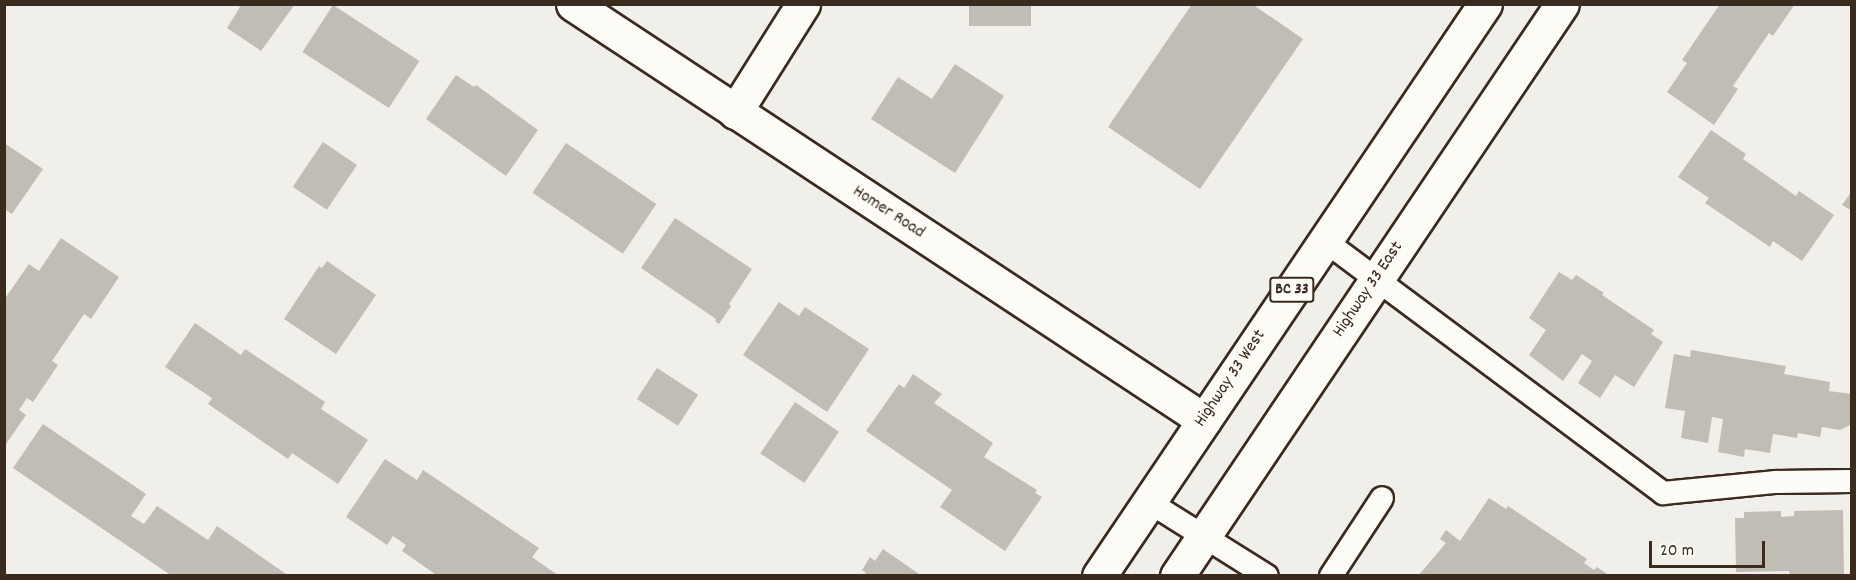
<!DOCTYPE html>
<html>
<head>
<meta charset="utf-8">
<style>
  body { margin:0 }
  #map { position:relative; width:1856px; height:580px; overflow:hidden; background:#f1efea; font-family:Dekko,sans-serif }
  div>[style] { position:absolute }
  .building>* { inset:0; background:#c1bcb4; transform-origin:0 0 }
  .roads { filter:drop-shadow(2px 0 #3b2a1e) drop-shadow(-2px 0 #3b2a1e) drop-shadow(0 2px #3b2a1e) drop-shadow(0 -2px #3b2a1e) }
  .lane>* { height:22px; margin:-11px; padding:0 11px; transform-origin:11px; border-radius:11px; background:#fdfcf7 }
  .street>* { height:33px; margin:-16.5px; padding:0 16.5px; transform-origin:16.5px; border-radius:16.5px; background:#fdfcf7 }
  .primary>* { height:33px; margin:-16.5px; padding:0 16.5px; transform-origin:16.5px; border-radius:16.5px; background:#fdfcf7 }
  span { translate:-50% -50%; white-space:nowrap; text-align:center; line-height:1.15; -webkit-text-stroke:6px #fdfcf7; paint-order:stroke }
  .shield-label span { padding:2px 4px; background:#fdfcf7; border:2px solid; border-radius:4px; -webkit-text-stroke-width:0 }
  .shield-label { font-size:16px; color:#3b2a1e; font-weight:700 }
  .street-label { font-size:18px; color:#3b2a1e }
  .frame { position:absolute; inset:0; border:6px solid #3b2a1e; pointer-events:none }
  .scale { position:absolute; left:1649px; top:541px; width:116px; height:27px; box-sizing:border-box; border:3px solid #3b2a1e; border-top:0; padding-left:8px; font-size:18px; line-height:21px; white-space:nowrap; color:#3b2a1e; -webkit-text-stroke:4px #fdfcf7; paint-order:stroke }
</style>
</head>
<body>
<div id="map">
  <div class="building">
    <div style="clip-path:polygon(237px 4px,295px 4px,261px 51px,227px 28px,240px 7px)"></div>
    <div style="left:969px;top:4px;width:62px;height:22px"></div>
    <div style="clip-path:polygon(1192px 4px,1252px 4px,1303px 39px,1200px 189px,1108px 127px)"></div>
    <div style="clip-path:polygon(1720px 4px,1795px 4px,1773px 36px,1769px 33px,1733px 86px,1738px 89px,1714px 125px,1667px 92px,1687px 63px,1682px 60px)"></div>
    <div style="left:333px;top:5px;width:103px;height:56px;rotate:33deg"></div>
    <div style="clip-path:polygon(955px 64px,1004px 96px,955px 173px,871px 119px,898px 77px,932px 99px)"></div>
    <div style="clip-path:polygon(456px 75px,474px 87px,476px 85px,538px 130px,506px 176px,426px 119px)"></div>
    <div style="clip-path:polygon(1711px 130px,1746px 154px,1743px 159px,1796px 196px,1799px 191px,1834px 215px,1802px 261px,1773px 241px,1770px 247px,1705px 203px,1709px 198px,1678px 177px)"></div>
    <div style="left:323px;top:142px;width:41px;height:54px;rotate:34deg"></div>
    <div style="clip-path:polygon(4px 143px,43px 169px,12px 214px,4px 209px)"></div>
    <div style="left:566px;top:143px;width:109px;height:60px;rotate:34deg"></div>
    <div style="clip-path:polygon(1852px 191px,1852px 211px,1842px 205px)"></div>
    <div style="clip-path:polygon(675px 218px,752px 269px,729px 304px,731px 306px,719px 324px,715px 321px,716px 319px,641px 268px)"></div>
    <div style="clip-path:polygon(61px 238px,119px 277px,91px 319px,84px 314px,52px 361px,58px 365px,33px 402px,27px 398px,19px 410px,26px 415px,4px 447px,4px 300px,29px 264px,39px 271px)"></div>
    <div style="clip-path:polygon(327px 261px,376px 295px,336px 354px,284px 319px,319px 266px,322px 268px)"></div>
    <div style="clip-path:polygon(1559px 272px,1572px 280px,1576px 275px,1604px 293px,1602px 295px,1654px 330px,1651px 334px,1663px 342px,1634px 387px,1615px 375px,1600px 398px,1578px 383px,1592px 361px,1582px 354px,1563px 381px,1529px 355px,1546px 330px,1529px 318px)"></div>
    <div style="clip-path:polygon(779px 302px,799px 316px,805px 307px,869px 349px,827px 412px,743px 355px)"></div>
    <div style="clip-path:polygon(195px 323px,241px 355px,245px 349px,325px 402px,321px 409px,368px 440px,338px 484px,292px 453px,288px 459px,208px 404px,212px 398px,165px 367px)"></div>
    <div style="clip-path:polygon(1691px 350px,1786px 366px,1784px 374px,1830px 382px,1829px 391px,1852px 394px,1852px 424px,1840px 430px,1822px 427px,1820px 437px,1798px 433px,1797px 438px,1773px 434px,1770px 453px,1745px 449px,1744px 457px,1718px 452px,1723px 419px,1712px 417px,1708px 443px,1681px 438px,1685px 411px,1665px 408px,1674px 354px,1690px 357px)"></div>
    <div style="left:657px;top:368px;width:49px;height:37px;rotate:33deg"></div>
    <div style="clip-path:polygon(913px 374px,942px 394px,934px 403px,993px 443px,984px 457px,1037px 490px,1035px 493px,1042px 497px,1005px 551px,940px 507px,952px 490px,866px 431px,899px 384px,904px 388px)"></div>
    <div style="left:795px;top:402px;width:53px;height:62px;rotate:34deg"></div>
    <div style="clip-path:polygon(43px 424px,146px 494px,131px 516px,144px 524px,157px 506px,208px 540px,217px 526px,289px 576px,172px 576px,13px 468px)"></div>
    <div style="clip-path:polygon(385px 459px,417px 480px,423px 470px,539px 548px,532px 557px,559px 576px,438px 576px,402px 551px,406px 545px,393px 536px,387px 545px,346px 517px)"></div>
    <div style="clip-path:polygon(1489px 498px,1506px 509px,1508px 506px,1587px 559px,1584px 563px,1594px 570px,1597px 567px,1610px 576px,1418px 576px,1446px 543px,1440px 539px,1446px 530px,1460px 541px)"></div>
    <div style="clip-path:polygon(1843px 510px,1844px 576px,1790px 576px,1789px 571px,1736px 572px,1735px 518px,1744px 518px,1744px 512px,1781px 511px,1781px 517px,1794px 516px,1794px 511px)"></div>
    <div style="clip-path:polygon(883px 549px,922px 576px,864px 576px,866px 573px,862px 570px,870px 557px,875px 561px)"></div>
  </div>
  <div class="roads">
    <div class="lane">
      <div style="left:1325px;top:241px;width:422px;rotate:36.7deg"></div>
      <div style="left:1663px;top:493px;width:114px;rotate:-5.6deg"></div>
      <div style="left:1776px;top:482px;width:76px;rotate:-0.8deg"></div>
      <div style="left:1149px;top:502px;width:139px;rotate:32.1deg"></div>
      <div style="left:1331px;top:576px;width:93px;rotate:-56.8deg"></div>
    </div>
    <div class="street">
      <div style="left:573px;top:4px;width:756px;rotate:33.4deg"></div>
      <div style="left:735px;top:112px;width:128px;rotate:-57.8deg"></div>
    </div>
    <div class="primary">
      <div style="left:1099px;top:576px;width:690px;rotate:-55.99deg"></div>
      <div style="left:1177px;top:576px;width:689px;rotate:-56.06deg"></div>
    </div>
  </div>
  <div class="shield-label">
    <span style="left:1292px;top:290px">BC 33</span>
  </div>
  <div class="street-label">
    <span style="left:888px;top:213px;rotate:33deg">Homer Road</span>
    <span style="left:1369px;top:290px;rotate:-56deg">Highway 33 East</span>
    <span style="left:1231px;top:379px;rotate:-56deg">Highway 33 West</span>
  </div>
  <div class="frame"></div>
  <div class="scale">20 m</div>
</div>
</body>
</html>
